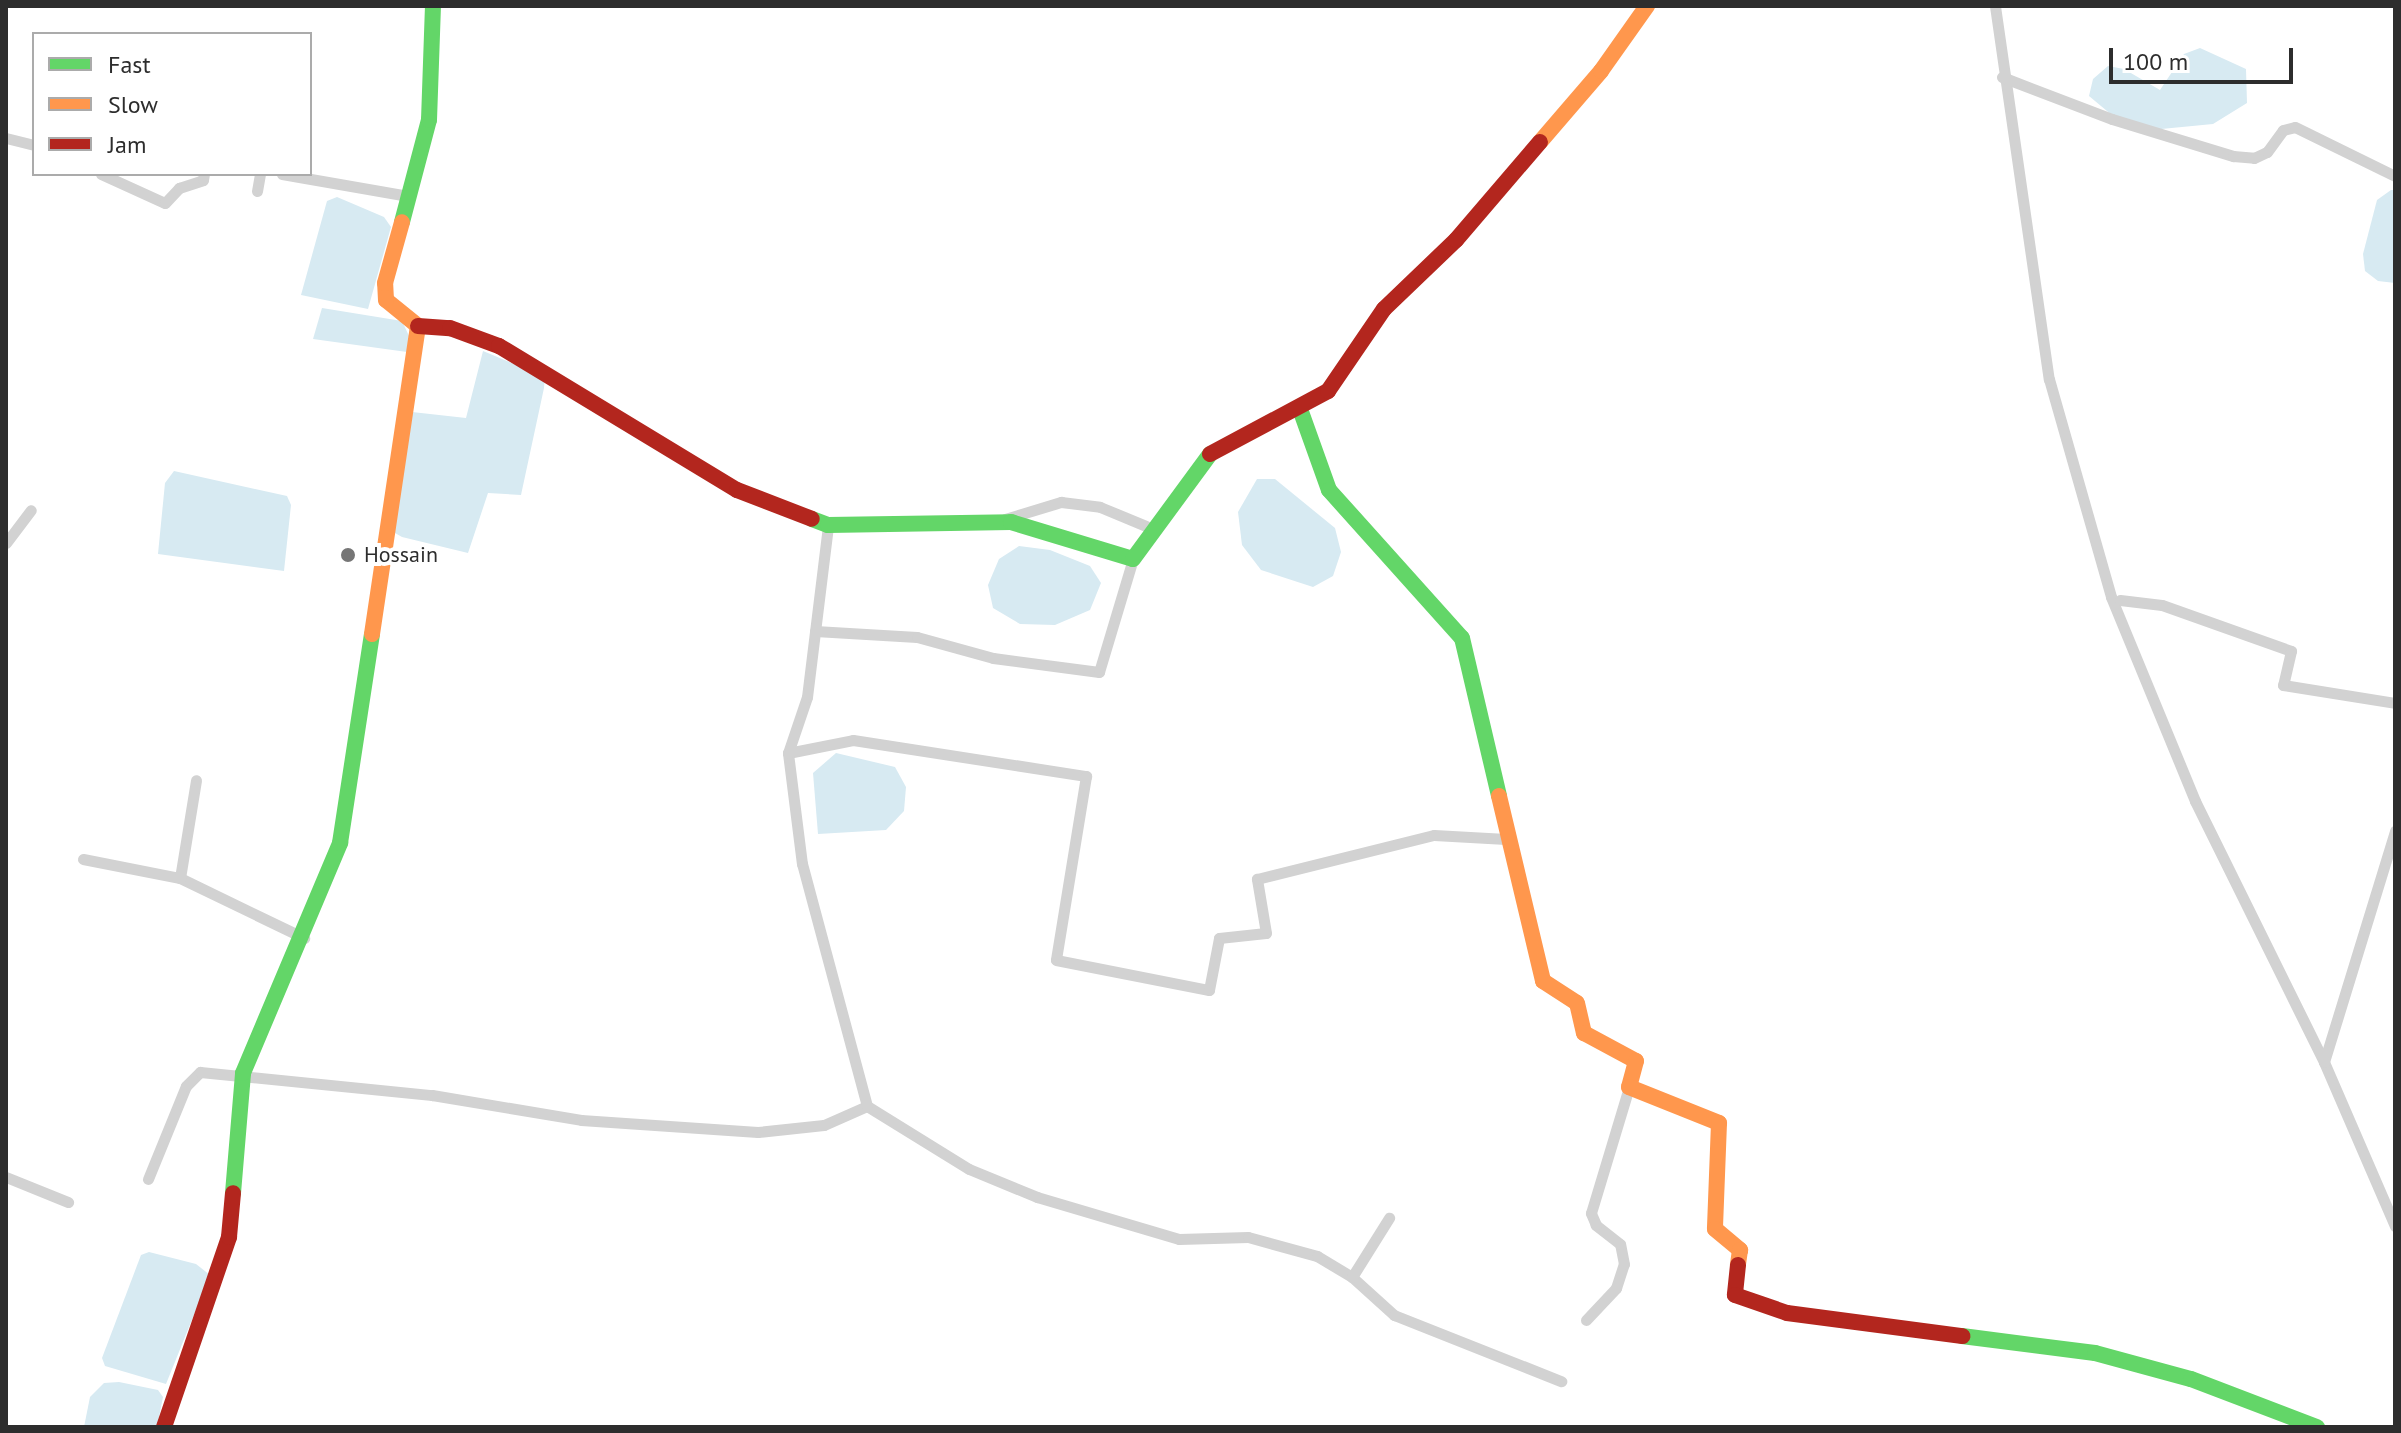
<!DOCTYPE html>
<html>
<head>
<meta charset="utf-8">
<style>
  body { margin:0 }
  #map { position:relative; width:2401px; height:1433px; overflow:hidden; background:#fff; font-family:"PT Sans",sans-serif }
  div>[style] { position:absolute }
  .water>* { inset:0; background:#d7eaf2 }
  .street>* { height:11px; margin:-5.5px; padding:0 5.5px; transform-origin:5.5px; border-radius:5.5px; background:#d2d2d2 }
  .fast>* { height:16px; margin:-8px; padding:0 8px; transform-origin:8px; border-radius:8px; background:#63d668 }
  .slow>* { height:16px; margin:-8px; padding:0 8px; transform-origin:8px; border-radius:8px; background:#ff974d }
  .jam>* { height:16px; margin:-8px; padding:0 8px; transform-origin:8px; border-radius:8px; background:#b3261e }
  .dots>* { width:22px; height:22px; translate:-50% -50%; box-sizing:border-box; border:4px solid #fff; border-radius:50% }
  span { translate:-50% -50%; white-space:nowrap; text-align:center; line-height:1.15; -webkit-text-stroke:8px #fff; paint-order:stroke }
  .poi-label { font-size:22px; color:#2d2d2d }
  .left { translate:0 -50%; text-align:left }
  .frame { position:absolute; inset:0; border:8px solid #2d2d2d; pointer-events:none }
  .legend { position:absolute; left:32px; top:32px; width:280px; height:144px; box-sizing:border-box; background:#fff; border:2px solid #ababab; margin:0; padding:10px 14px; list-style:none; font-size:24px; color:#2d2d2d }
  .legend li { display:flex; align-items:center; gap:16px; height:40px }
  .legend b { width:40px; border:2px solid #ababab }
  .scale { position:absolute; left:2109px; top:48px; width:184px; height:36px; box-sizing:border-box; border:4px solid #2d2d2d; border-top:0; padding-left:10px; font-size:24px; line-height:28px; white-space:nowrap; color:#2d2d2d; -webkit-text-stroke:6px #fff; paint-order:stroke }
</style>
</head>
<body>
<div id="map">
  <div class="water">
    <div style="clip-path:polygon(2200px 48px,2246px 69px,2247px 103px,2213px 124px,2151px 130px,2113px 116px,2089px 96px,2093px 79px,2108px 66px,2124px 69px,2160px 90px,2184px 54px)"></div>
    <div style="clip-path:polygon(2391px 190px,2395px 190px,2395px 283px,2378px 281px,2365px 271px,2363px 254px,2377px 200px)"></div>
    <div style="clip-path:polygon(337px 197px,384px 217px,391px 227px,368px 309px,301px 295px,327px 201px)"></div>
    <div style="clip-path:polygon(322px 308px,402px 321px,409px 336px,407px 352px,313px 339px)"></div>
    <div style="clip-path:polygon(483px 351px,545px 377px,544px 388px,521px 495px,488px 493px,468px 553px,402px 537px,395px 533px,395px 523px,412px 412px,466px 418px)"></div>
    <div style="clip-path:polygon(174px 471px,287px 496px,291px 505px,284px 571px,158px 554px,165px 483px)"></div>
    <div style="clip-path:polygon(1257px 479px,1275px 479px,1335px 528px,1341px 552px,1333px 576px,1313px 587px,1261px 570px,1242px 545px,1238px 512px)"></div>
    <div style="clip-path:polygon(1019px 546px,1050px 550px,1090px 566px,1101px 583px,1090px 610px,1055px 625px,1020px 624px,993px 608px,988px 585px,999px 559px)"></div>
    <div style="clip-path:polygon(836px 753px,895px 767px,906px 787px,904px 811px,886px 830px,818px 834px,813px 773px)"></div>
    <div style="clip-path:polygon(149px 1252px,196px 1264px,210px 1275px,166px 1384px,105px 1366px,102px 1358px,141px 1255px)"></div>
    <div style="clip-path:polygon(119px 1382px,158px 1390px,163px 1397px,157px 1427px,84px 1427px,90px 1397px,104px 1383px)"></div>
  </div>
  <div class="street">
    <div style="left:1995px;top:6px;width:377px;rotate:81.8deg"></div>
    <div style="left:2049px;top:379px;width:227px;rotate:74.1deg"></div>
    <div style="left:2111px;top:597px;width:221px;rotate:67.6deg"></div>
    <div style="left:2195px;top:801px;width:291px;rotate:63.7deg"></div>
    <div style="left:2324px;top:1062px;width:179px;rotate:66.6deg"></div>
    <div style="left:2002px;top:77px;width:118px;rotate:20.9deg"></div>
    <div style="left:2112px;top:119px;width:127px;rotate:17deg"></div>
    <div style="left:2233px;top:156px;width:21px;rotate:5deg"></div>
    <div style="left:2254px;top:158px;width:14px;rotate:-25deg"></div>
    <div style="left:2267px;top:152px;width:27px;rotate:-54deg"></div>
    <div style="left:2283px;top:130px;width:12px;rotate:-14deg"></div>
    <div style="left:2295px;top:127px;width:111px;rotate:26.1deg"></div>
    <div style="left:6px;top:138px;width:29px;rotate:14deg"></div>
    <div style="left:101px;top:174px;width:70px;rotate:24.4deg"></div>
    <div style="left:165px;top:203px;width:21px;rotate:-47deg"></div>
    <div style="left:179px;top:188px;width:25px;rotate:-18deg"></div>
    <div style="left:203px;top:180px;width:6px;rotate:-81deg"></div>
    <div style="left:282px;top:174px;width:128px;rotate:9.9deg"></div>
    <div style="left:257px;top:191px;width:17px;rotate:-80deg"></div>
    <div style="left:1005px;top:519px;width:59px;rotate:-16.9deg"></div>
    <div style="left:1061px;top:502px;width:39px;rotate:7deg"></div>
    <div style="left:1100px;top:507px;width:50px;rotate:22.4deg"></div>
    <div style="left:6px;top:543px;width:41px;rotate:-52.9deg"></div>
    <div style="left:2120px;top:600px;width:42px;rotate:6.8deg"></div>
    <div style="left:2162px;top:605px;width:137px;rotate:19.6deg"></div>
    <div style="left:2291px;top:651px;width:35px;rotate:103deg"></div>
    <div style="left:2283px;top:685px;width:113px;rotate:9.1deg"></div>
    <div style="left:815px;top:631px;width:102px;rotate:3.4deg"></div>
    <div style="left:917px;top:637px;width:79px;rotate:15.4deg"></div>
    <div style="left:993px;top:658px;width:107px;rotate:7.5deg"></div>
    <div style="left:1099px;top:672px;width:118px;rotate:-73.3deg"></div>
    <div style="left:788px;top:753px;width:66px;rotate:-11.3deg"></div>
    <div style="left:853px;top:740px;width:236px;rotate:8.8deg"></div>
    <div style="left:1086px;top:776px;width:186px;rotate:99.3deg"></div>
    <div style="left:1056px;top:960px;width:156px;rotate:11.1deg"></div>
    <div style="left:1209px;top:990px;width:53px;rotate:-79.1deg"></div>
    <div style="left:1219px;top:938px;width:47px;rotate:-6.1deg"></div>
    <div style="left:1266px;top:933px;width:55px;rotate:-99.5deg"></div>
    <div style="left:1257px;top:879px;width:182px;rotate:-14deg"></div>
    <div style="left:1434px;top:835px;width:72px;rotate:3.2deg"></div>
    <div style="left:83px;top:859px;width:99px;rotate:11.1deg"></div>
    <div style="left:180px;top:878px;width:138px;rotate:25.8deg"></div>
    <div style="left:180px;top:878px;width:99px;rotate:-80.7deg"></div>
    <div style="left:2324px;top:1062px;width:242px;rotate:-72.9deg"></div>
    <div style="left:867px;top:1106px;width:120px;rotate:31.7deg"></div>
    <div style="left:969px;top:1169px;width:74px;rotate:22.4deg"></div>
    <div style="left:1037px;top:1197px;width:148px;rotate:16.5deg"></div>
    <div style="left:1179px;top:1239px;width:69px;rotate:-1.7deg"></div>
    <div style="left:1248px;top:1237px;width:72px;rotate:15.4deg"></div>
    <div style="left:1317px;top:1256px;width:41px;rotate:31deg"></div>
    <div style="left:1352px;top:1277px;width:57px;rotate:42.1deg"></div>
    <div style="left:1394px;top:1315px;width:180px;rotate:21.6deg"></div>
    <div style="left:6px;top:1177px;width:67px;rotate:22deg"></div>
    <div style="left:148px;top:1179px;width:100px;rotate:-67.8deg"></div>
    <div style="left:186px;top:1086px;width:20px;rotate:-45deg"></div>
    <div style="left:200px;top:1072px;width:233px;rotate:5.7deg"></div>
    <div style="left:432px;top:1095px;width:151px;rotate:9.5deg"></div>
    <div style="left:581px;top:1120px;width:177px;rotate:3.9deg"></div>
    <div style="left:758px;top:1132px;width:66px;rotate:-6.1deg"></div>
    <div style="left:824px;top:1125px;width:47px;rotate:-23.8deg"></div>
    <div style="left:867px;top:1106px;width:251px;rotate:-105deg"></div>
    <div style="left:802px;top:864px;width:112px;rotate:-97.2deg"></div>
    <div style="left:788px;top:753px;width:59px;rotate:-71.3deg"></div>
    <div style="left:807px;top:697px;width:173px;rotate:-83deg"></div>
    <div style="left:1352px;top:1277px;width:70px;rotate:-57.9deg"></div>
    <div style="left:1586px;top:1320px;width:44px;rotate:-46.8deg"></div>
    <div style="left:1616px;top:1288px;width:25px;rotate:-72deg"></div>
    <div style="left:1624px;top:1264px;width:20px;rotate:-101deg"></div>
    <div style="left:1620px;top:1244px;width:31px;rotate:-142deg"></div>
    <div style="left:1596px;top:1225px;width:13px;rotate:-113deg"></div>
    <div style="left:1591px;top:1213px;width:132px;rotate:-73.2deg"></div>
  </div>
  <div class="fast">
    <div style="left:402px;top:222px;width:106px;rotate:-75.2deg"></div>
    <div style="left:429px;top:120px;width:114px;rotate:-88deg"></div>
    <div style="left:1300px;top:409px;width:86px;rotate:70.3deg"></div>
    <div style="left:1329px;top:490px;width:199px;rotate:48.1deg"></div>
    <div style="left:1462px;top:638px;width:162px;rotate:76.8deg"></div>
    <div style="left:812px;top:519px;width:17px;rotate:21deg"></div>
    <div style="left:828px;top:525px;width:183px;rotate:-0.9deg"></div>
    <div style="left:1011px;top:522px;width:127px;rotate:16.9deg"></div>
    <div style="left:1133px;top:559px;width:130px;rotate:-53.7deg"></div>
    <div style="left:233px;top:1193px;width:120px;rotate:-85.2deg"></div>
    <div style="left:243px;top:1073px;width:250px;rotate:-67.1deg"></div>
    <div style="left:340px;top:843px;width:211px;rotate:-81.3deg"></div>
    <div style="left:1962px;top:1336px;width:134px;rotate:7.3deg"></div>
    <div style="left:2095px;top:1353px;width:99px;rotate:15.2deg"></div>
    <div style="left:2191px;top:1379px;width:135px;rotate:20.9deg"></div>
  </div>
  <div class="slow">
    <div style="left:1540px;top:142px;width:94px;rotate:-49.3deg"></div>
    <div style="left:1601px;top:71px;width:80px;rotate:-54.7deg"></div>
    <div style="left:372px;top:634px;width:311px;rotate:-81.5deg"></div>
    <div style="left:418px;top:326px;width:41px;rotate:-140.9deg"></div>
    <div style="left:386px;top:300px;width:17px;rotate:-93deg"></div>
    <div style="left:385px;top:283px;width:63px;rotate:-74.4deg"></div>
    <div style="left:1499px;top:796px;width:190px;rotate:76.6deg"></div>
    <div style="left:1543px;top:981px;width:40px;rotate:32.9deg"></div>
    <div style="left:1577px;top:1003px;width:31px;rotate:77deg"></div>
    <div style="left:1584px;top:1033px;width:59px;rotate:28.3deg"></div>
    <div style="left:1636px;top:1061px;width:27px;rotate:105deg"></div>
    <div style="left:1629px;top:1087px;width:97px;rotate:21.8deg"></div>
    <div style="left:1719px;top:1123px;width:106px;rotate:92.2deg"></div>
    <div style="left:1715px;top:1229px;width:33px;rotate:40deg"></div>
    <div style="left:1740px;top:1250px;width:15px;rotate:98deg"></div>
  </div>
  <div class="jam">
    <div style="left:418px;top:326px;width:32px;rotate:4deg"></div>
    <div style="left:450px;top:328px;width:52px;rotate:20.2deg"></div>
    <div style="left:499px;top:346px;width:278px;rotate:31.2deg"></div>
    <div style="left:737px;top:490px;width:80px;rotate:21.1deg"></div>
    <div style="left:1210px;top:454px;width:134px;rotate:-28.1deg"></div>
    <div style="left:1328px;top:391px;width:99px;rotate:-55.7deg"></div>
    <div style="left:1384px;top:309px;width:100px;rotate:-43.8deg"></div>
    <div style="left:1456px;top:240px;width:129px;rotate:-49.4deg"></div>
    <div style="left:1738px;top:1265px;width:30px;rotate:96deg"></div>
    <div style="left:1735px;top:1295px;width:55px;rotate:19.1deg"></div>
    <div style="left:1787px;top:1313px;width:177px;rotate:7.5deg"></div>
    <div style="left:164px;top:1427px;width:201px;rotate:-71.1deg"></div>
    <div style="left:229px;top:1237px;width:44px;rotate:-84.8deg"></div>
  </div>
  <div class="dots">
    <div style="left:348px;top:555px;background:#767676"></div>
  </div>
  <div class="poi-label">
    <span class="left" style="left:364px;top:555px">Hossain</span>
  </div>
  <div class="frame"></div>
  <ul class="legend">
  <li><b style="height:10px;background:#63d668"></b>Fast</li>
  <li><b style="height:10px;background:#ff974d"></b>Slow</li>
  <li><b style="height:10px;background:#b3261e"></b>Jam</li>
  </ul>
  <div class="scale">100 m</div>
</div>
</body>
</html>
